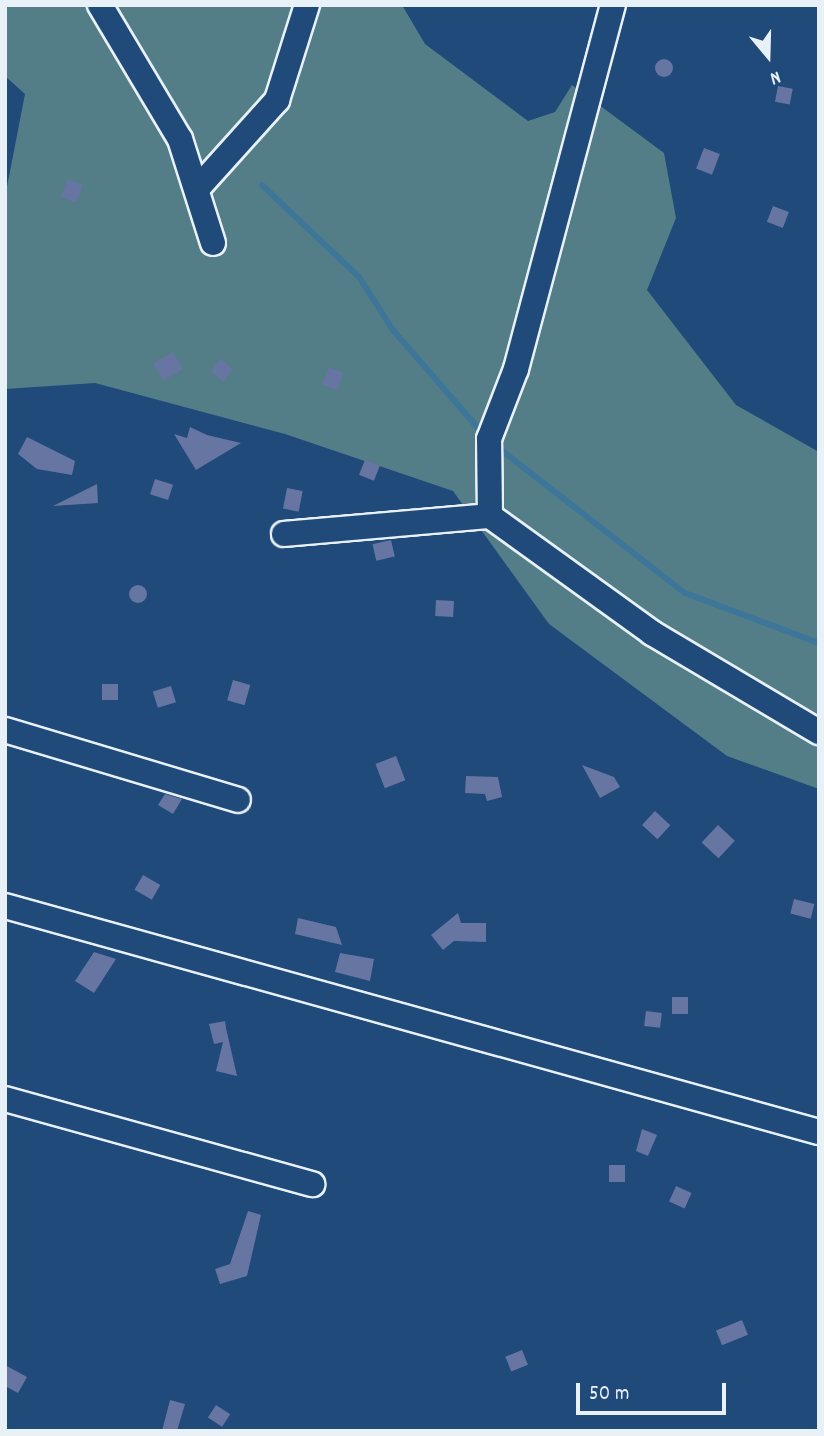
<!DOCTYPE html>
<html>
<head>
<meta charset="utf-8">
<style>
  body { margin:0 }
  #map { position:relative; width:824px; height:1436px; overflow:hidden; background:#1f4a7a; font-family:Dekko,sans-serif }
  div>[style] { position:absolute }
  .green>* { inset:0; background:#537e87 }
  .stream>* { height:6px; margin:-3px; padding:0 3px; transform-origin:3px; border-radius:3px; background:#3e769a }
  .building>* { inset:0; background:#6775a2; transform-origin:0 0 }
  .round { border-radius:50% }
  .roads { filter:drop-shadow(2px 0 #e8f1f8) drop-shadow(-2px 0 #e8f1f8) drop-shadow(0 2px #e8f1f8) drop-shadow(0 -2px #e8f1f8) }
  .minor>* { height:24px; margin:-12px; padding:0 12px; transform-origin:12px; border-radius:12px; background:#1f4a7a }
  span { translate:-50% -50%; white-space:nowrap; text-align:center; line-height:1.15; -webkit-text-stroke:7px #1f4a7a; paint-order:stroke }
  .frame { position:absolute; inset:0; border:7px solid #e8f1f8; pointer-events:none }
  .north { position:absolute; left:733px; top:21px; width:70px; height:70px; -webkit-text-stroke:5px #1f4a7a; paint-order:stroke; rotate:161deg; font-size:19px; font-weight:700; line-height:28px; text-align:center; color:#e8f1f8 }
  .north::after { content:''; display:block; margin:auto; width:24px; height:32px; background:#e8f1f8; clip-path:polygon(50% 0,100% 100%,50% 72%,0 100%) }
  .scale { position:absolute; left:576px; top:1383px; width:150px; height:32px; box-sizing:border-box; border:4px solid #e8f1f8; border-top:0; padding-left:9px; font-size:21px; line-height:24px; white-space:nowrap; color:#e8f1f8; -webkit-text-stroke:5px #1f4a7a; paint-order:stroke }
</style>
</head>
<body>
<div id="map">
  <div class="green">
    <div style="clip-path:polygon(5px 5px,402px 5px,425px 44px,528px 121px,555px 112px,572px 85px,664px 153px,676px 218px,647px 290px,736px 405px,819px 452px,819px 789px,727px 756px,549px 624px,453px 491px,285px 434px,95px 383px,5px 389px,5px 197px,25px 94px,5px 76px)"></div>
  </div>
  <div class="stream">
    <div style="left:262px;top:185px;width:134px;rotate:43.5deg"></div>
    <div style="left:359px;top:277px;width:63px;rotate:57.3deg"></div>
    <div style="left:393px;top:330px;width:138px;rotate:49.1deg"></div>
    <div style="left:496px;top:446px;width:239px;rotate:37.9deg"></div>
    <div style="left:685px;top:593px;width:143px;rotate:20.5deg"></div>
  </div>
  <div class="building">
    <div class="round" style="left:655px;top:59px;width:18px;height:18px"></div>
    <div style="left:778px;top:86px;width:15px;height:16px;rotate:11deg"></div>
    <div style="left:704px;top:148px;width:17px;height:22px;rotate:21deg"></div>
    <div style="left:68px;top:179px;width:16px;height:19px;rotate:22deg"></div>
    <div style="left:773px;top:206px;width:17px;height:17px;rotate:21deg"></div>
    <div style="left:173px;top:352px;width:20px;height:23px;rotate:60deg"></div>
    <div style="left:221px;top:359px;width:16px;height:16px;rotate:40deg"></div>
    <div style="left:329px;top:367px;width:16px;height:19px;rotate:22deg"></div>
    <div style="clip-path:polygon(190px 427px,207px 435px,241px 443px,196px 470px,174px 434px,187px 438px)"></div>
    <div style="clip-path:polygon(27px 437px,75px 461px,72px 475px,37px 469px,18px 454px)"></div>
    <div style="left:365px;top:460px;width:16px;height:16px;rotate:22deg"></div>
    <div style="left:155px;top:479px;width:19px;height:16px;rotate:18deg"></div>
    <div style="clip-path:polygon(97px 484px,98px 503px,53px 506px)"></div>
    <div style="left:287px;top:488px;width:16px;height:21px;rotate:11deg"></div>
    <div style="left:391px;top:540px;width:17px;height:19px;rotate:77deg"></div>
    <div class="round" style="left:129px;top:585px;width:18px;height:18px"></div>
    <div style="left:436px;top:600px;width:18px;height:16px;rotate:3deg"></div>
    <div style="left:233px;top:680px;width:18px;height:21px;rotate:16deg"></div>
    <div style="left:102px;top:684px;width:16px;height:16px"></div>
    <div style="left:171px;top:686px;width:17px;height:19px;rotate:73deg"></div>
    <div style="left:396px;top:756px;width:26px;height:22px;rotate:69deg"></div>
    <div style="clip-path:polygon(582px 765px,614px 777px,620px 787px,600px 798px)"></div>
    <div style="clip-path:polygon(466px 776px,498px 777px,502px 797px,487px 801px,485px 794px,465px 793px)"></div>
    <div style="clip-path:polygon(165px 794px,182px 799px,173px 814px,158px 805px)"></div>
    <div style="left:655px;top:811px;width:21px;height:19px;rotate:43deg"></div>
    <div style="left:718px;top:825px;width:23px;height:24px;rotate:43deg"></div>
    <div style="left:143px;top:875px;width:20px;height:17px;rotate:30deg"></div>
    <div style="left:794px;top:899px;width:21px;height:15px;rotate:14deg"></div>
    <div style="clip-path:polygon(458px 913px,461px 923px,486px 923px,486px 942px,454px 941px,443px 950px,431px 935px)"></div>
    <div style="clip-path:polygon(298px 918px,336px 927px,342px 945px,295px 934px)"></div>
    <div style="clip-path:polygon(94px 952px,116px 959px,94px 993px,75px 981px)"></div>
    <div style="clip-path:polygon(340px 953px,374px 959px,370px 981px,335px 972px)"></div>
    <div style="left:672px;top:997px;width:16px;height:17px"></div>
    <div style="left:646px;top:1011px;width:16px;height:15px;rotate:7deg"></div>
    <div style="clip-path:polygon(225px 1021px,226px 1028px,237px 1076px,216px 1071px,223px 1042px,214px 1044px,209px 1024px)"></div>
    <div style="clip-path:polygon(642px 1129px,657px 1135px,648px 1156px,636px 1151px)"></div>
    <div style="left:609px;top:1165px;width:16px;height:17px"></div>
    <div style="left:676px;top:1186px;width:17px;height:17px;rotate:24deg"></div>
    <div style="clip-path:polygon(248px 1211px,261px 1215px,247px 1276px,220px 1284px,215px 1269px,230px 1264px)"></div>
    <div style="left:742px;top:1320px;width:16px;height:28px;rotate:68deg"></div>
    <div style="left:522px;top:1350px;width:16px;height:18px;rotate:68deg"></div>
    <div style="clip-path:polygon(5px 1365px,27px 1377px,18px 1393px,5px 1386px)"></div>
    <div style="clip-path:polygon(170px 1400px,185px 1404px,177px 1431px,162px 1431px)"></div>
    <div style="left:216px;top:1405px;width:17px;height:15px;rotate:33deg"></div>
  </div>
  <div class="roads">
    <div class="minor">
      <div style="left:100px;top:5px;width:156px;rotate:59.2deg"></div>
      <div style="left:180px;top:139px;width:109px;rotate:72.4deg"></div>
      <div style="left:197px;top:189px;width:120px;rotate:-48deg"></div>
      <div style="left:277px;top:100px;width:100px;rotate:-72.5deg"></div>
      <div style="left:490px;top:516px;width:77px;rotate:-90.7deg"></div>
      <div style="left:489px;top:439px;width:75px;rotate:-68.9deg"></div>
      <div style="left:516px;top:369px;width:377px;rotate:-75.1deg"></div>
      <div style="left:284px;top:534px;width:207px;rotate:-5deg"></div>
      <div style="left:490px;top:516px;width:200px;rotate:35.8deg"></div>
      <div style="left:652px;top:633px;width:194px;rotate:30.7deg"></div>
      <div style="left:5px;top:730px;width:243px;rotate:16.7deg"></div>
      <div style="left:5px;top:906px;width:845px;rotate:15.52deg"></div>
      <div style="left:5px;top:1099px;width:319px;rotate:15.5deg"></div>
    </div>
  </div>
  <div class="frame"></div>
  <div class="north">N</div>
  <div class="scale">50 m</div>
</div>
</body>
</html>
